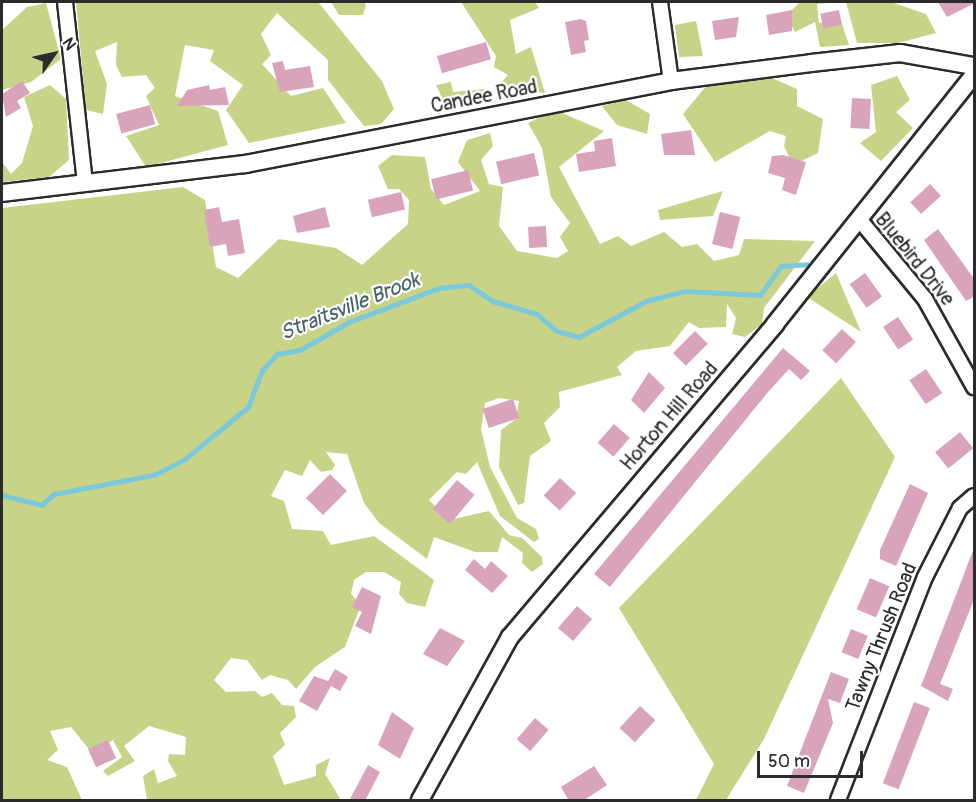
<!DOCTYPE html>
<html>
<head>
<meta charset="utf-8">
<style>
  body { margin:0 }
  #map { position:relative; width:976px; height:802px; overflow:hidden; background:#fff; font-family:Pangolin,sans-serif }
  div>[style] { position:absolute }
  .green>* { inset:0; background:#c8d387 }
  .stream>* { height:4.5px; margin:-2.25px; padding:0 2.25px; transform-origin:2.25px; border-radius:2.25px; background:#7bc9da }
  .building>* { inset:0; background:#d9a4bb; transform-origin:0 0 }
  .roads { filter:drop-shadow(2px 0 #2b2b2b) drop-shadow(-2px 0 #2b2b2b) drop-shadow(0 2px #2b2b2b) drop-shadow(0 -2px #2b2b2b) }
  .minor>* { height:14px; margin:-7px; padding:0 7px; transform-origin:7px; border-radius:7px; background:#fff }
  .tertiary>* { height:16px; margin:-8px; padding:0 8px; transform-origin:8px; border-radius:8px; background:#fff }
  span { translate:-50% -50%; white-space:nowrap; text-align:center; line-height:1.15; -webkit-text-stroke:4.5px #fff; paint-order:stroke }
  .street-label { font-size:20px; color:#2b2b2b }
  .water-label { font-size:21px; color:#476268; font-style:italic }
  .frame { position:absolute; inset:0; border:3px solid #2b2b2b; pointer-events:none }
  .north { position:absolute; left:24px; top:24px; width:60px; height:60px; -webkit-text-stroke:4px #fff; paint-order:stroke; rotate:56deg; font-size:16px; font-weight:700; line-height:24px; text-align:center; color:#2b2b2b }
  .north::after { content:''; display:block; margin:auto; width:21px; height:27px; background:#2b2b2b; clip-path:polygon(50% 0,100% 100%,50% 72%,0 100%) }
  .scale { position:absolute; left:757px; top:751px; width:106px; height:27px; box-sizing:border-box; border:3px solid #2b2b2b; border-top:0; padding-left:8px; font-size:18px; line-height:21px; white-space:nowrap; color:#2b2b2b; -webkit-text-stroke:4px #fff; paint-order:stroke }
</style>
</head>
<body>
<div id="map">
  <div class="green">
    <div style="clip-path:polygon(76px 2px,318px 2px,382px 81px,394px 109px,381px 124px,364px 126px,328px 80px,328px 60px,277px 13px,261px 34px,271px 55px,262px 64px,291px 96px,323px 88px,346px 123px,249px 143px,226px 110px,243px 85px,210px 61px,214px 50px,185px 45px,175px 96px,218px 111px,228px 145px,146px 167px,126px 136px,159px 125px,146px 96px,155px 88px,146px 75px,122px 77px,116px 65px,117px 42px,95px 51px,107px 84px,103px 114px,86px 110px)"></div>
    <div style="clip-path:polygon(331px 2px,364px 2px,366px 5px,363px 15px,339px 15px)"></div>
    <div style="clip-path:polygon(461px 2px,535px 2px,539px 8px,510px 20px,516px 54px,531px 47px,545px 93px,496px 89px,508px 75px,494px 67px,496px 56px)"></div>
    <div style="clip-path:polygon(800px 2px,839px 2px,817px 4px,819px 23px,840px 18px,849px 45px,820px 47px,815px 22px,795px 32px,786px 16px)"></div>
    <div style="clip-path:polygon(846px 2px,891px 2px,926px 14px,936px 33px,898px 43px,857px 43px)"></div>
    <div style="clip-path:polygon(46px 3px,61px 59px,31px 82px,2px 90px,2px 30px,27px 7px)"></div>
    <div style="clip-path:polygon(696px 21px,703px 56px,679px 57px,675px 25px)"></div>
    <div style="clip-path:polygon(765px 75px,797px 89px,797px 106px,823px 119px,818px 153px,793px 165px,784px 146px,786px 136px,770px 131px,715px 162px,683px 114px,707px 85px)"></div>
    <div style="clip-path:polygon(897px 76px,910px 100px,896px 112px,913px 128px,881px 161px,860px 143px,876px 132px,871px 85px)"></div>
    <div style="clip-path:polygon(451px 82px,453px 92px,484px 89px,490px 99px,446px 106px,436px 85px)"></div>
    <div style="clip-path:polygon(50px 85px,66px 99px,69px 160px,49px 177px,2px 182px,2px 162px,11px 174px,22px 163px,33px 126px,24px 97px)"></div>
    <div style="clip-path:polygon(626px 100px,650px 114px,647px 134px,617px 125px,602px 106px)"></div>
    <div style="clip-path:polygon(555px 110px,604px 131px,559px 167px,600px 244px,618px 236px,631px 246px,664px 232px,682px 247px,697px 244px,714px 261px,739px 255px,744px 239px,815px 241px,764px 308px,762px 324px,745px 337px,732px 334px,736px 318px,727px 304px,726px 327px,699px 328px,689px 322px,670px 346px,636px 351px,617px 367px,622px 375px,559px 392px,560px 407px,544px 423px,551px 441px,530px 456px,524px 503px,518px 505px,499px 467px,501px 430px,516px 419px,519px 401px,499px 398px,485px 403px,481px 429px,490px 467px,517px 518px,536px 529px,539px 539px,534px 542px,500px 516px,477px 462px,466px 474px,457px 472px,429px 500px,449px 520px,489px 511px,509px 535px,522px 538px,542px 557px,543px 564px,532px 572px,522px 563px,523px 553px,502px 537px,498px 552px,475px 552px,434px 537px,427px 559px,379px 523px,364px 503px,347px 454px,326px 452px,335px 465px,332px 470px,321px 472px,310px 460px,302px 476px,285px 470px,271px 496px,284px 501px,292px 529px,323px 531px,331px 545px,374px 536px,434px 580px,425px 607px,407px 603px,399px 594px,401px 582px,384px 572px,366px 572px,354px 580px,351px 594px,361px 605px,345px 647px,315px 667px,296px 689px,288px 680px,270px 675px,262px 680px,247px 660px,231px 658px,214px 680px,226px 692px,255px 691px,262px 697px,272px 693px,282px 705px,294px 706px,296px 717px,280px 733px,285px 745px,273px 756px,284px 785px,316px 776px,316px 765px,330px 758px,325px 774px,341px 800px,147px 800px,143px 776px,154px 769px,158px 783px,177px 776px,168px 761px,169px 754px,185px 755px,186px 737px,149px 726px,124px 746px,135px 761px,108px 776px,103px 771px,122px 757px,113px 740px,92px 753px,71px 727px,50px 731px,58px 750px,47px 760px,67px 767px,82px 800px,2px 800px,2px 208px,183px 187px,205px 200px,216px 267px,238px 278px,279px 239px,336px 248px,362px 265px,408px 224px,409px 200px,399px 189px,388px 189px,378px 166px,392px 155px,425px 157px,431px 189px,444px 205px,480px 191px,458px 162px,467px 140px,490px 133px,493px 146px,481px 160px,489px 184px,503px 187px,499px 226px,517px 251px,557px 258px,568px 251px,560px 237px,570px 223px,551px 197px,542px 148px,528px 123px)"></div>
    <div style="clip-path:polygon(723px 191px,713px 216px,660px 220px,658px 210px)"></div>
    <div style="clip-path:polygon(836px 273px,861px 332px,807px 297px)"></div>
    <div style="clip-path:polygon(841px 378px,895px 457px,764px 739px,726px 800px,696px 800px,714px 764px,619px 608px)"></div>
  </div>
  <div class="stream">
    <div style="left:2px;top:495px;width:41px;rotate:14deg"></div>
    <div style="left:42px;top:505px;width:16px;rotate:-43deg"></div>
    <div style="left:54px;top:494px;width:102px;rotate:-10.8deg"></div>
    <div style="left:154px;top:475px;width:35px;rotate:-27deg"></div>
    <div style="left:185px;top:459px;width:82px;rotate:-39.5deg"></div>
    <div style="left:248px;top:407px;width:39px;rotate:-69deg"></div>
    <div style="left:262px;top:371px;width:23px;rotate:-49deg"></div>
    <div style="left:277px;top:354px;width:23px;rotate:-10deg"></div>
    <div style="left:300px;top:350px;width:56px;rotate:-29.7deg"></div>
    <div style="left:349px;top:322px;width:96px;rotate:-20.7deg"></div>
    <div style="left:439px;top:288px;width:30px;rotate:-6deg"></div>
    <div style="left:469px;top:285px;width:29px;rotate:34deg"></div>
    <div style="left:493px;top:301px;width:46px;rotate:16.5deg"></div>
    <div style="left:537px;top:314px;width:26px;rotate:40deg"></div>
    <div style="left:557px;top:331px;width:23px;rotate:15deg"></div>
    <div style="left:579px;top:337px;width:76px;rotate:-28.2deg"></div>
    <div style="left:646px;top:301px;width:40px;rotate:-14.4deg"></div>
    <div style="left:685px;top:291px;width:75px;rotate:3.1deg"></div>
    <div style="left:760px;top:295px;width:36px;rotate:-54deg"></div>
    <div style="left:781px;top:266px;width:26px;rotate:-4deg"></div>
  </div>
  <div class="building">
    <div style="clip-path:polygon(938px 2px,975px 2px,975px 3px,947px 17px)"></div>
    <div style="clip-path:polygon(792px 10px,792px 31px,769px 35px,766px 15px)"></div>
    <div style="left:839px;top:10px;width:15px;height:19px;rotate:79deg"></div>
    <div style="clip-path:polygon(739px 17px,736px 37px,715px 40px,712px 21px)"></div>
    <div style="clip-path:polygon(581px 19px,586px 21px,589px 40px,584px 41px,586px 52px,571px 55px,565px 22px)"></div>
    <div style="left:486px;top:42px;width:18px;height:51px;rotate:74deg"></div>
    <div style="clip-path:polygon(283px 61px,285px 70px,310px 66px,314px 87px,280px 92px,272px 63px)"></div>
    <div style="clip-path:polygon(22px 81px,30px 93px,17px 101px,21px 108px,6px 117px,2px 94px)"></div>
    <div style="clip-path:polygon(209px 85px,210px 90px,225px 87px,229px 105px,177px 106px,187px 90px)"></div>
    <div style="left:852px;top:98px;width:19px;height:30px;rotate:3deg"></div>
    <div style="left:150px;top:105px;width:20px;height:35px;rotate:75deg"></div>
    <div style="clip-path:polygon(691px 130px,695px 155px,664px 155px,661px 134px)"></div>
    <div style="clip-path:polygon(612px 138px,616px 166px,579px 172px,576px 154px,595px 151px,594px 141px)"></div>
    <div style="left:534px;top:153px;width:23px;height:39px;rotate:77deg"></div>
    <div style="clip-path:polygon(783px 155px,806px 162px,796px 195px,782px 190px,785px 178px,768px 173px,772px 156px)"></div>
    <div style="left:468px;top:170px;width:21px;height:38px;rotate:76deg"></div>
    <div style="left:930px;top:184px;width:16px;height:27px;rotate:47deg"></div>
    <div style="left:401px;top:192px;width:18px;height:34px;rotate:77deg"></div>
    <div style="clip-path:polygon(219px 207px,222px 222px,239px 219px,245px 253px,228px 256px,226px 244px,210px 247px,204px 210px)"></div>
    <div style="clip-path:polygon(325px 207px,330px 227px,297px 233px,293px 216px)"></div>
    <div style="left:720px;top:212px;width:21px;height:33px;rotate:14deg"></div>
    <div style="left:546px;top:226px;width:21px;height:18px;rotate:87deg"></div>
    <div style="clip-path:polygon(938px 229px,975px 280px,975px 296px,966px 301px,924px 240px)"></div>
    <div style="left:865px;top:273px;width:29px;height:19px;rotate:54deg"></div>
    <div style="left:898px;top:317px;width:27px;height:18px;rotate:56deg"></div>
    <div style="left:842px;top:329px;width:19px;height:29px;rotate:43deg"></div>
    <div style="left:695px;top:331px;width:18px;height:31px;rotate:45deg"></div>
    <div style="clip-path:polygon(783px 348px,810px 371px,801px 380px,789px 369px,768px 392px,610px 587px,594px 574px)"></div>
    <div style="left:926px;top:369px;width:29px;height:20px;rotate:56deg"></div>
    <div style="clip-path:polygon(649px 372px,665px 388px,644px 413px,631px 400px)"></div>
    <div style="left:513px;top:399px;width:20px;height:32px;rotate:72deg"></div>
    <div style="left:614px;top:424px;width:21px;height:25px;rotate:41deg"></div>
    <div style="left:960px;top:432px;width:21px;height:32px;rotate:51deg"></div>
    <div style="left:330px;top:474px;width:24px;height:34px;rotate:45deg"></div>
    <div style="left:560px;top:478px;width:22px;height:24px;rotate:43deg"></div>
    <div style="left:457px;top:480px;width:23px;height:38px;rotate:40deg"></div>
    <div style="clip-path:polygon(910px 484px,928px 493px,896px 566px,880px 559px,880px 550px)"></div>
    <div style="clip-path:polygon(974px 548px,975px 597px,940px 684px,953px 689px,948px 701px,921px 686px)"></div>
    <div style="clip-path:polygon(474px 559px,485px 569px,491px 561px,508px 576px,492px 593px,465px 570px)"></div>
    <div style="left:870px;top:578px;width:21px;height:34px;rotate:23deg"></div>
    <div style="clip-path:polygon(362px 587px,381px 596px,371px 634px,355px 626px,362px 612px,352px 607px)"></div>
    <div style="left:577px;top:606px;width:20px;height:29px;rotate:41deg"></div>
    <div style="clip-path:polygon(440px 628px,465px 641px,447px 666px,423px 654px)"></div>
    <div style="left:851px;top:629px;width:18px;height:25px;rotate:22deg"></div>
    <div style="clip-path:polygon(335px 669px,348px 677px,340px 691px,331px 686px,317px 711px,299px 701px,314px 676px,328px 681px)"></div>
    <div style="clip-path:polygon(831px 672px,849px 679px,840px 703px,828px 699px,833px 723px,804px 793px,787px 786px)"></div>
    <div style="left:914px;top:702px;width:17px;height:87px;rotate:21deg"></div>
    <div style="left:640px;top:706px;width:21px;height:30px;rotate:43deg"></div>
    <div style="clip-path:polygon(392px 712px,414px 728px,400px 759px,378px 745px)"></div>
    <div style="left:535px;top:718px;width:18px;height:28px;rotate:41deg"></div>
    <div style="left:108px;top:740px;width:20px;height:22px;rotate:66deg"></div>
    <div style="clip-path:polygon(368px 765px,380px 772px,365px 801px,349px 801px)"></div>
    <div style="clip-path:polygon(594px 766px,607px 785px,583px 801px,569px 801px,561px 787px)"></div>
  </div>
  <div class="roads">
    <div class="minor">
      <div style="left:65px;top:2px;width:183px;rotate:83.7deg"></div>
      <div style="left:660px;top:2px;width:80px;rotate:82.1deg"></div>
      <div style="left:859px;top:219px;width:104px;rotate:50.5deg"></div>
      <div style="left:925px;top:299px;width:101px;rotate:60.9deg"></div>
      <div style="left:838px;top:800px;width:239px;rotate:-68.7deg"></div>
      <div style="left:925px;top:577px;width:77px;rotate:-63.1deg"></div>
      <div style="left:960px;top:508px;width:18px;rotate:-41deg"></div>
    </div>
    <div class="tertiary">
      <div style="left:2px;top:193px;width:245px;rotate:-6.8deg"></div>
      <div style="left:245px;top:164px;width:434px;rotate:-11deg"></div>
      <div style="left:671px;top:81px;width:141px;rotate:-7.3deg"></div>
      <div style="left:811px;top:63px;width:90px;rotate:-6.4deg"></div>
      <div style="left:900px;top:53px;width:75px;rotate:10deg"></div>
      <div style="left:420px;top:800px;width:186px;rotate:-61.1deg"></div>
      <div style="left:510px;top:637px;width:410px;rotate:-49.7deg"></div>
      <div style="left:775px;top:324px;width:319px;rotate:-51.4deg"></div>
    </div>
  </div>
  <div class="street-label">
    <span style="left:484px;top:96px;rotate:-11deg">Candee Road</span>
    <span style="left:915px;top:259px;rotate:51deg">Bluebird Drive</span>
    <span style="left:669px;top:416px;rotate:-49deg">Horton Hill Road</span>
    <span style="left:881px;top:637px;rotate:-68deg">Tawny Thrush Road</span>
  </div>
  <div class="water-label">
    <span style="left:350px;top:307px;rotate:-22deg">Straitsville Brook</span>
  </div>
  <div class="frame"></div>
  <div class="north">N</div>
  <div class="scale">50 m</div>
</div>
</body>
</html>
